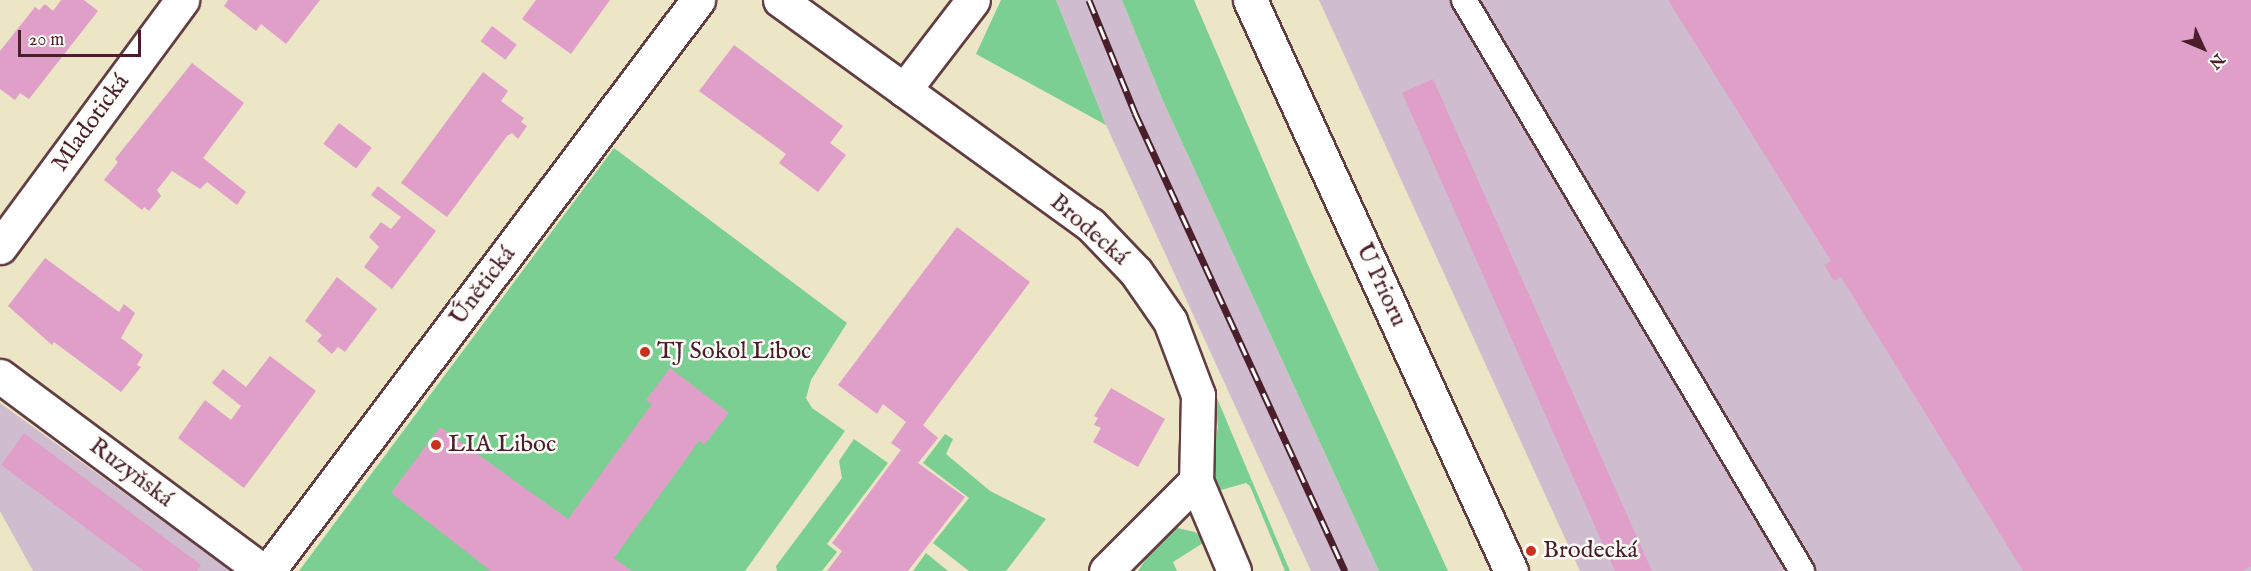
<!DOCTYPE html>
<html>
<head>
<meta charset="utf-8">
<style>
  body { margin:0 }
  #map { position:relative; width:2251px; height:571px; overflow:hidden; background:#ece5c6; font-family:"IM FELL English",serif }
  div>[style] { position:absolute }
  .industrial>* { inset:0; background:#cfbdcf }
  .green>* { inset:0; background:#7ccf92 }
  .building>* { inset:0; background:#e09fc9; transform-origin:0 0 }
  .roads { filter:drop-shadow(2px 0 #623d42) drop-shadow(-2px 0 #623d42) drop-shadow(0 2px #623d42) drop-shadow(0 -2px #623d42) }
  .lane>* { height:24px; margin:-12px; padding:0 12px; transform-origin:12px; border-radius:12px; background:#fff }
  .street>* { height:33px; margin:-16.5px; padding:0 16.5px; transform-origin:16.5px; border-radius:16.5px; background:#fff }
  .rail>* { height:7px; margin-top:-3.5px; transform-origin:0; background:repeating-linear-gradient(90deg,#fdfcf7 0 14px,#4a1f2b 0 28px); box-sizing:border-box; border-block:2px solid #4a1f2b }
  .dots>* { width:16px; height:16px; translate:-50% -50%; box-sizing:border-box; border:3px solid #fdfcf7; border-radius:50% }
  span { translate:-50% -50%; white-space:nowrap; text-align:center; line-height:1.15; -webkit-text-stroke:5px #fdfcf7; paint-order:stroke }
  .street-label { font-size:24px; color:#4a1f2b }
  .poi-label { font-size:24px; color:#4a1f2b }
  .left { translate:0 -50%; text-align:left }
  .north { position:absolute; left:2173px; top:18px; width:60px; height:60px; -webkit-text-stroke:4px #fdfcf7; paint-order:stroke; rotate:134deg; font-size:16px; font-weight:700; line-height:24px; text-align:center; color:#4a1f2b }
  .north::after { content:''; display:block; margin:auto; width:21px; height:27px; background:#4a1f2b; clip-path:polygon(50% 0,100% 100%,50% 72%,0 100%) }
  .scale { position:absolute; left:18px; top:30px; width:123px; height:27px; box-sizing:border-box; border:3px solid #4a1f2b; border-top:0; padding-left:8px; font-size:18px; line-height:21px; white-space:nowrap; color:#4a1f2b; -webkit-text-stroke:4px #fdfcf7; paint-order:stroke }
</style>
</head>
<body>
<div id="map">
  <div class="industrial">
    <div style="clip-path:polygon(1056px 0,1122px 0,1163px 101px,1379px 571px,1311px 571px,1106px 125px)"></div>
    <div style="clip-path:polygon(1319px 0,2251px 0,2251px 571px,1580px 571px)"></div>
    <div style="clip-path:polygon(0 403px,232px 571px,33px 571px,0 511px)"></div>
  </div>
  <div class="green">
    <div style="clip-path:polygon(1001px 0,1056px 0,1106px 125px,976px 54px)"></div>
    <div style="clip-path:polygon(1122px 0,1194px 0,1308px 265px,1448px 571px,1379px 571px,1163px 101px)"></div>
    <div style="clip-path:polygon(614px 148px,847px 323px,811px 380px,806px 398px,812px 408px,845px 431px,745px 571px,299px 571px)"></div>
    <div style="clip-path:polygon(1214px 391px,1290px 571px,1285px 571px,1250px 486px,1246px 483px,1221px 490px,1213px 484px,1210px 470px,1218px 427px)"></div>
    <div style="clip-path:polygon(945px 434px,953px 439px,946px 454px,990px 491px,1046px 519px,1006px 571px,969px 571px,933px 543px,969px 498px,923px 463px)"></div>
    <div style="clip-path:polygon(854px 439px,888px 463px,827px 544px,837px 552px,822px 571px,777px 571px,776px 566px,842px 478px,839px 461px)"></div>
    <div style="clip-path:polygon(1177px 528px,1195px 532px,1202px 538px,1203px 543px,1173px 562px,1177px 571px,1138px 571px,1160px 538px)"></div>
    <div style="clip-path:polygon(926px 553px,948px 571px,913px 571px)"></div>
  </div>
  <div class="building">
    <div style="clip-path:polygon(61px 0,84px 0,98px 11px,29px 99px,20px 93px,15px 100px,0 89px,0 51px,35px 7px,39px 10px,45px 4px,53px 11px)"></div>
    <div style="clip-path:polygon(228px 0,320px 0,286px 44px,261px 24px,256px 31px,224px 6px)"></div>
    <div style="clip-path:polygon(536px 0,610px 0,571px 54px,522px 19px)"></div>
    <div style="clip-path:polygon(1668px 0,2251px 0,2251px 566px,2243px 571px,2023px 571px,1841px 277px,1834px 281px,1824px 265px,1831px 261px)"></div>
    <div style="left:492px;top:26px;width:31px;height:19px;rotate:37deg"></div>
    <div style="clip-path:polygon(734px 45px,843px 126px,830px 143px,846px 155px,818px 192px,779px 163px,786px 154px,699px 91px)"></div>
    <div style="clip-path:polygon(192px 63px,244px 103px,203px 158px,246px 192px,237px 205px,207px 182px,200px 189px,172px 171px,157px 190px,161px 196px,149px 211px,144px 207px,142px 210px,104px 180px,118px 162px,115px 159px)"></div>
    <div style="clip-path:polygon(483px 72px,508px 91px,501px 101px,524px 118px,521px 122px,527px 126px,518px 139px,512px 133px,507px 136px,447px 217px,401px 183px)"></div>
    <div style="left:1433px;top:79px;width:539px;height:34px;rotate:66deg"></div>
    <div style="left:339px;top:123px;width:41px;height:26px;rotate:37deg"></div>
    <div style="clip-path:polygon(378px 186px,436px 231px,392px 289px,364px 267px,379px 247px,369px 237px,381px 222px,391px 229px,401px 217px,371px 195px)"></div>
    <div style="clip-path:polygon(957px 227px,1030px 282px,923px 425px,938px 438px,918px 463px,965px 497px,908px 571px,827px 571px,842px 551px,832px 543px,901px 450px,891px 443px,906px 422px,883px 404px,877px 414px,838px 385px)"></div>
    <div style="clip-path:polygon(45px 258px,119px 312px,124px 304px,135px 313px,121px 338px,143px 355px,137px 365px,141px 367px,121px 392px,54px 342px,52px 345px,8px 306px)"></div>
    <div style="clip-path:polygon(337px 277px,377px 309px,345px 352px,338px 347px,332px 354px,317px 341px,322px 335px,305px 321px)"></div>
    <div style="clip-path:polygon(270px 356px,316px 391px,244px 488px,178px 438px,205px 400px,231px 420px,241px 406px,212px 383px,223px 369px,246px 387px)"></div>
    <div style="clip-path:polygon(670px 368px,729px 413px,704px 445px,699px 441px,614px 558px,632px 571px,491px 571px,391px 493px,440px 427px,568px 519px,652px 404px,646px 400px)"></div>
    <div style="clip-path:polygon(1111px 388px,1165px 419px,1138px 467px,1093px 442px,1101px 428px,1094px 425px,1098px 418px,1094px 416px)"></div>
    <div style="clip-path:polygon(24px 433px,201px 565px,197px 571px,144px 571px,1px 465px)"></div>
  </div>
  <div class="roads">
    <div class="lane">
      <div style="left:1464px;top:0;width:664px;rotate:59.38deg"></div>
    </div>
    <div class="street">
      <div style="left:780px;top:0;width:382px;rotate:35.9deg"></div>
      <div style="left:1090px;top:224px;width:66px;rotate:46.2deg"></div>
      <div style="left:1136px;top:272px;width:60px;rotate:55.2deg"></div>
      <div style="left:1170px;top:321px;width:79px;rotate:69.3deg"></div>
      <div style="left:1198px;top:395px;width:86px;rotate:91.3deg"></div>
      <div style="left:1196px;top:481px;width:98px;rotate:67.1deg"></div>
      <div style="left:1250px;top:0;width:628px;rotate:65.44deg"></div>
      <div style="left:904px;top:90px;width:113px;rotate:-52.5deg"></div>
      <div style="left:0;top:247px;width:307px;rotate:-53.6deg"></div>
      <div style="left:0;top:376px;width:327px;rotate:36.6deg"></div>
      <div style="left:268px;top:571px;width:715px;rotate:-53.02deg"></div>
      <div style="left:1106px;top:571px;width:127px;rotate:-45deg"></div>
    </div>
  </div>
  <div class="rail">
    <div style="left:1089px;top:0;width:122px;rotate:67.8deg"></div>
    <div style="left:1135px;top:113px;width:504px;rotate:65.37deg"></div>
  </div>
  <div class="dots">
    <div style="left:645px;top:352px;background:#c8321e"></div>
    <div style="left:436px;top:445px;background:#c8321e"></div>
    <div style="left:1531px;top:551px;background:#c8321e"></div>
  </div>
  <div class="street-label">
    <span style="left:91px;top:123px;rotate:-54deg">Mladotická</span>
    <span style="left:1089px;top:230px;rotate:41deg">Brodecká</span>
    <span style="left:1381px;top:285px;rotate:65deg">U Prioru</span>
    <span style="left:483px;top:286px;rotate:-53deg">Únětická</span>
    <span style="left:131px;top:473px;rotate:37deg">Ruzyňská</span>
  </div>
  <div class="poi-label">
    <span class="left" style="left:657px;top:352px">TJ Sokol Liboc</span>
    <span class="left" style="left:448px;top:445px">LIA Liboc</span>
    <span class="left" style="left:1543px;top:551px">Brodecká</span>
  </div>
  <div class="north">N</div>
  <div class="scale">20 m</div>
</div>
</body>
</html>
